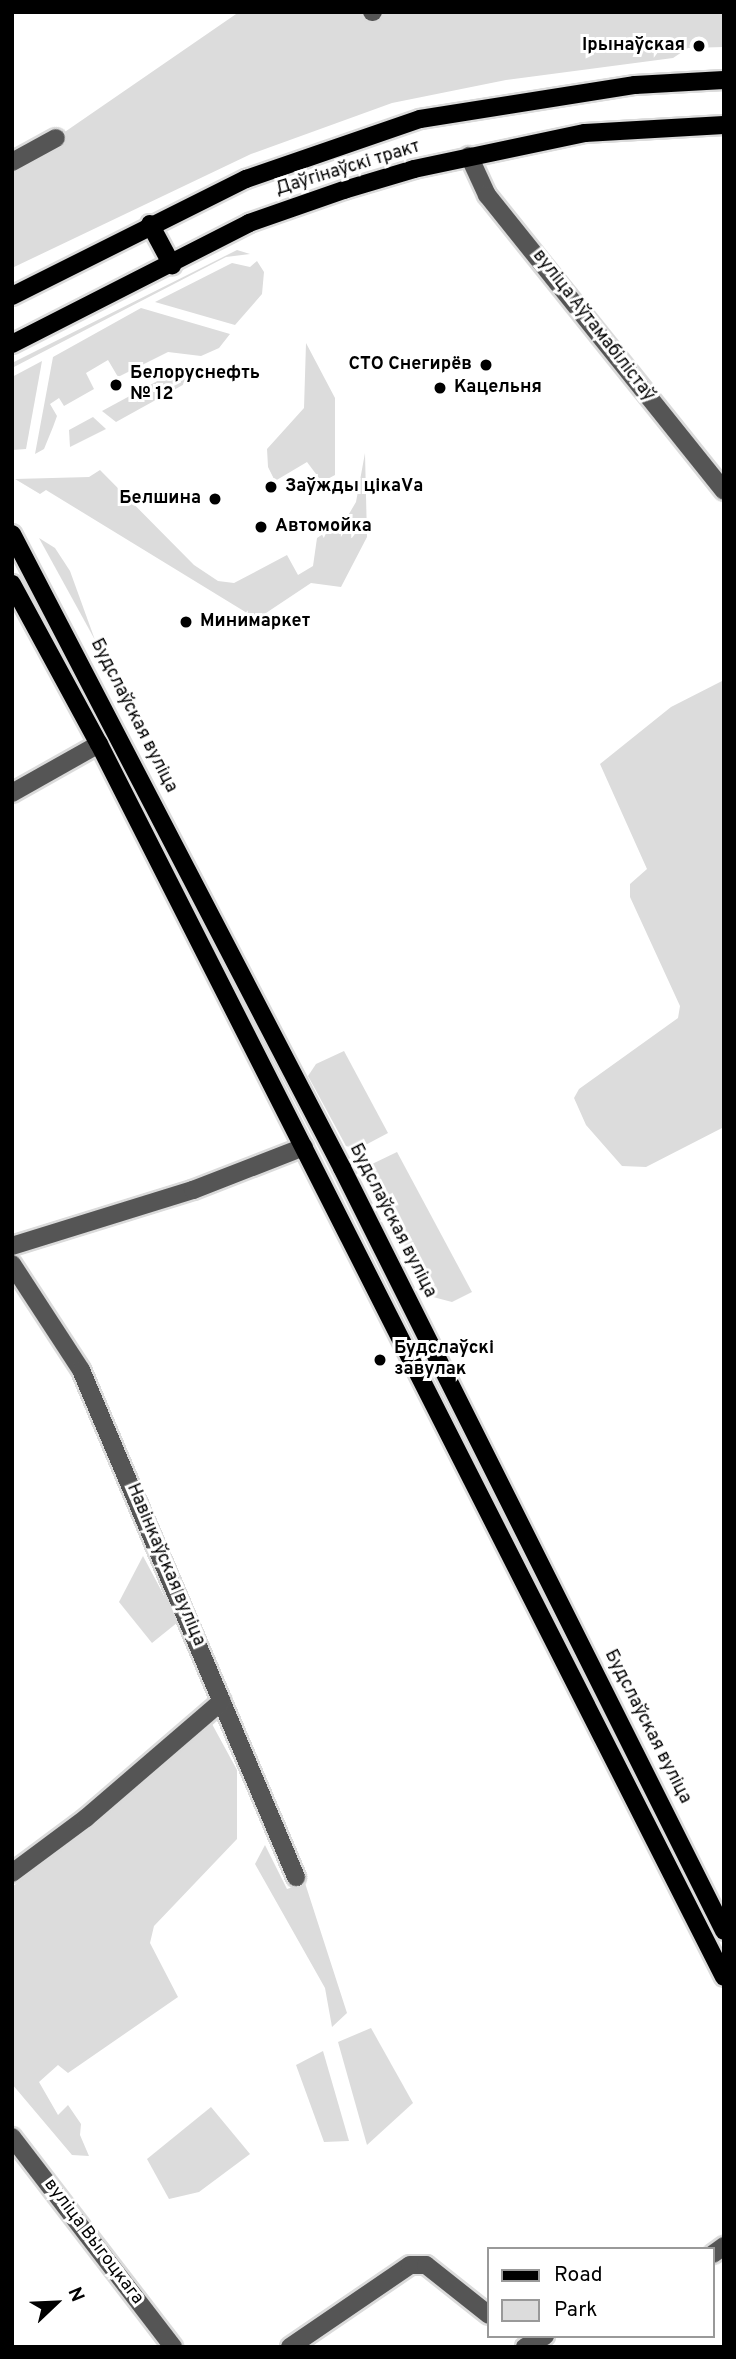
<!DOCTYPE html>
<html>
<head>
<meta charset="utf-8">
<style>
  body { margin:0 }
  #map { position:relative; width:736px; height:2359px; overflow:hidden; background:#fff; font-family:Overpass,sans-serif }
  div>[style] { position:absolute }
  .green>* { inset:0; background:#dcdcdc }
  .roads { filter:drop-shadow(2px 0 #dbdbdb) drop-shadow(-2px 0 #dbdbdb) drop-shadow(0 2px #dbdbdb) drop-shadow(0 -2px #dbdbdb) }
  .minor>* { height:18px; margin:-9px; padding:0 9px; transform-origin:9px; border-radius:9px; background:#555 }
  .major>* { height:18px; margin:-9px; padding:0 9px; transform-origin:9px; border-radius:9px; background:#000 }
  .dots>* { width:19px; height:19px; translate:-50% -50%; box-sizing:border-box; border:4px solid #fff; border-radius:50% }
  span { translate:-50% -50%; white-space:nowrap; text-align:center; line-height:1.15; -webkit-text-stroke:6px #fff; paint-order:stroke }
  .poi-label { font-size:18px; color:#000; font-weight:700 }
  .right { translate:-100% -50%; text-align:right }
  .left { translate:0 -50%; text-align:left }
  .street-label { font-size:18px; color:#000 }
  .frame { position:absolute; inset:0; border:14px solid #000; pointer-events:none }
  .legend { position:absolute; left:487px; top:2247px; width:228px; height:91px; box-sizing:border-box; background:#fff; border:2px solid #999; margin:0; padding:9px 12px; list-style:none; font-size:21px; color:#000 }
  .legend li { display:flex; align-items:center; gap:14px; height:35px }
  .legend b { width:35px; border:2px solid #999 }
  .north { position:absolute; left:21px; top:2268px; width:70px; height:70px; -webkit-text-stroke:5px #fff; paint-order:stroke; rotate:67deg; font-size:19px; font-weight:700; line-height:28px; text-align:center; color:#000 }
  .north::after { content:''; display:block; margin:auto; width:24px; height:32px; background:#000; clip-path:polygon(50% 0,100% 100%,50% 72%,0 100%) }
</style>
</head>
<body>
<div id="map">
  <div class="green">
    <div style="clip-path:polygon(239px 12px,724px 12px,724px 47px,688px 48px,673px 58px,506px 80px,392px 103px,251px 154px,12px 268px,12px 162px,56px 138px)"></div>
    <div style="clip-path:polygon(237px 250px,250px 254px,226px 257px,12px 368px,12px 363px)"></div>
    <div style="clip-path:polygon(257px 261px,264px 272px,262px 294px,235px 325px,155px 302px,232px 263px,250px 267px)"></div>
    <div style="clip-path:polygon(141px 308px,230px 334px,219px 348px,201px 356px,168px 352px,118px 377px,108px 360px,86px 373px,94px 389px,64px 406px,59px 398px,50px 404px,57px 416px,53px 427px,44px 449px,35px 454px,53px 357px)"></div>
    <div style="clip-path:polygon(306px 343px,335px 398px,335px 475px,322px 482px,307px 462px,275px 481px,268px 467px,267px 449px,304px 408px)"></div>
    <div style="clip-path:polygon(42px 361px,26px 449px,12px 450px,12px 377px)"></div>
    <div style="clip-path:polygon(187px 365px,199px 376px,116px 422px,102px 411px)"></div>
    <div style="clip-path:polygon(93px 417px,106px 429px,70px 447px,69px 430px)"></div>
    <div style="clip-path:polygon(365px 453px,367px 537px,341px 587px,311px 583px,257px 619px,46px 490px,40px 494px,15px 479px,89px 477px,100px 470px,194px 565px,218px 581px,234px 583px,287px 555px,298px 575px,313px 566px,317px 538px,346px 519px,356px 502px)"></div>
    <div style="clip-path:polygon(39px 538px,55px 548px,70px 571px,95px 640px)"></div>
    <div style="clip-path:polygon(724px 680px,724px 1127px,646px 1167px,622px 1166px,586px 1125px,574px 1098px,579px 1089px,678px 1018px,680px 1006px,630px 897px,630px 884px,647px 869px,600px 764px,671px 707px)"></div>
    <div style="clip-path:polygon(344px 1051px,388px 1133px,356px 1150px,346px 1146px,308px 1076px,316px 1064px)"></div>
    <div style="clip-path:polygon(397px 1152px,472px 1292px,452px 1302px,433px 1297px,366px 1176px,370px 1165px)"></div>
    <div style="clip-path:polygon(143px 1556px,178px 1622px,152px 1643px,119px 1602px)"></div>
    <div style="clip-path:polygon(212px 1724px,237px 1770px,237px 1839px,154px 1926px,150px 1943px,178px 1997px,68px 2073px,58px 2065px,39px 2082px,58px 2115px,68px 2105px,81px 2124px,80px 2135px,89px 2156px,72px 2155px,12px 2084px,12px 1887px)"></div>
    <div style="clip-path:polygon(265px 1845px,287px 1889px,305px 1883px,347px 2013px,332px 2027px,325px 1988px,255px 1864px)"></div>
    <div style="clip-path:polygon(371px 2028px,413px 2103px,367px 2145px,338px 2042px)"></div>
    <div style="clip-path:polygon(323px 2051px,349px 2141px,324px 2142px,296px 2065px)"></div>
    <div style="clip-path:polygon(211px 2107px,250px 2154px,199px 2192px,169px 2199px,147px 2159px)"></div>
  </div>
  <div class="roads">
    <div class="minor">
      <div style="left:372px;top:12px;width:1px"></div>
      <div style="left:469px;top:156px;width:43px;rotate:65.2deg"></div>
      <div style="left:487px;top:195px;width:379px;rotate:51.3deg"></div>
      <div style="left:12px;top:162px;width:50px;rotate:-28.6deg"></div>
      <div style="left:12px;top:793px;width:100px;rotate:-29.4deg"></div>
      <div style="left:12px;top:1246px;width:189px;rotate:-17.2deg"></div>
      <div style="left:193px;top:1190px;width:119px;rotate:-21.2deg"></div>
      <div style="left:12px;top:1264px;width:126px;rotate:56.9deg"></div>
      <div style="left:81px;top:1370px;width:551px;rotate:67.02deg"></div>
      <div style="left:12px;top:1873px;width:92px;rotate:-36.6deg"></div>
      <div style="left:86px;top:1818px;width:179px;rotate:-40.7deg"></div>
      <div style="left:12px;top:2137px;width:265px;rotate:52.5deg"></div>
      <div style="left:713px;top:2254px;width:14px;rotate:-36deg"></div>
      <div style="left:290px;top:2347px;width:145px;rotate:-34.3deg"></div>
      <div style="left:410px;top:2265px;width:16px"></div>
      <div style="left:426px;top:2265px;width:80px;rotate:38.4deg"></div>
      <div style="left:525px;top:2347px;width:23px;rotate:-29deg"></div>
    </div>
    <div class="major">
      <div style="left:150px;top:224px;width:47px;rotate:61.8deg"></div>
      <div style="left:12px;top:296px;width:262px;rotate:-26.6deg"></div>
      <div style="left:246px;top:179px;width:184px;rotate:-19deg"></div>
      <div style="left:420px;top:119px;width:218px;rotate:-9deg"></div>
      <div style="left:635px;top:85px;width:89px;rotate:-3.2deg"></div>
      <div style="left:12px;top:344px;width:266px;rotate:-27deg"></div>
      <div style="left:249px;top:223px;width:101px;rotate:-19.2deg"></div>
      <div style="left:344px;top:190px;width:73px;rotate:-16.7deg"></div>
      <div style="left:414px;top:169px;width:175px;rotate:-11.9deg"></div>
      <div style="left:585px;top:133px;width:139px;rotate:-3.3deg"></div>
      <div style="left:12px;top:534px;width:715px;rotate:62.5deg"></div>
      <div style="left:342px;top:1168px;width:853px;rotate:63.4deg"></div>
      <div style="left:12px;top:584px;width:182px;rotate:61.5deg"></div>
      <div style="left:99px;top:744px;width:1382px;rotate:63.12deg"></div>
    </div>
  </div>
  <div class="dots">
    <div style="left:699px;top:46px;background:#000"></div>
    <div style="left:486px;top:365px;background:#000"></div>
    <div style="left:116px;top:385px;background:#000"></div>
    <div style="left:440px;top:388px;background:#000"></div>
    <div style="left:271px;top:487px;background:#000"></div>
    <div style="left:215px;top:499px;background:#000"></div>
    <div style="left:261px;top:527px;background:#000"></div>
    <div style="left:186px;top:622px;background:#000"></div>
    <div style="left:380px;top:1360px;background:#000"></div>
  </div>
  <div class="poi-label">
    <span class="right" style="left:685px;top:46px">Ірынаўская</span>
    <span class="right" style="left:472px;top:365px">СТО Cнегирёв</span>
    <span class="left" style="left:130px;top:385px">Белоруснефть<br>№ 12</span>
    <span class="left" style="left:454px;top:388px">Кацельня</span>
    <span class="left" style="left:285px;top:487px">Заўжды цікаVа</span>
    <span class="right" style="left:201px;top:499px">Белшина</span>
    <span class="left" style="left:275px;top:527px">Автомойка</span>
    <span class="left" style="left:200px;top:622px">Минимаркет</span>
    <span class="left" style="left:394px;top:1360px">Будслаўскі<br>завулак</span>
  </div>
  <div class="street-label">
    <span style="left:348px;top:169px;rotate:-17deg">Даўгінаўскі тракт</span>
    <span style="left:593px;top:326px;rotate:52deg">вуліца Аўтамабілістаў</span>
    <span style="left:133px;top:716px;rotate:63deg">Будслаўская вуліца</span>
    <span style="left:392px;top:1221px;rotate:63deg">Будслаўская вуліца</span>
    <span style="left:165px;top:1565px;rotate:67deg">Навінкаўская вуліца</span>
    <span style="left:647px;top:1727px;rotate:63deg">Будслаўская вуліца</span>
    <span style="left:93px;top:2242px;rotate:53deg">вуліца Выгоцкага</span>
  </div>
  <div class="frame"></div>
  <ul class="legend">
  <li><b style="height:9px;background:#000"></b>Road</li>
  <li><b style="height:19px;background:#dcdcdc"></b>Park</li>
  </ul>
  <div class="north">N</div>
</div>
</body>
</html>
